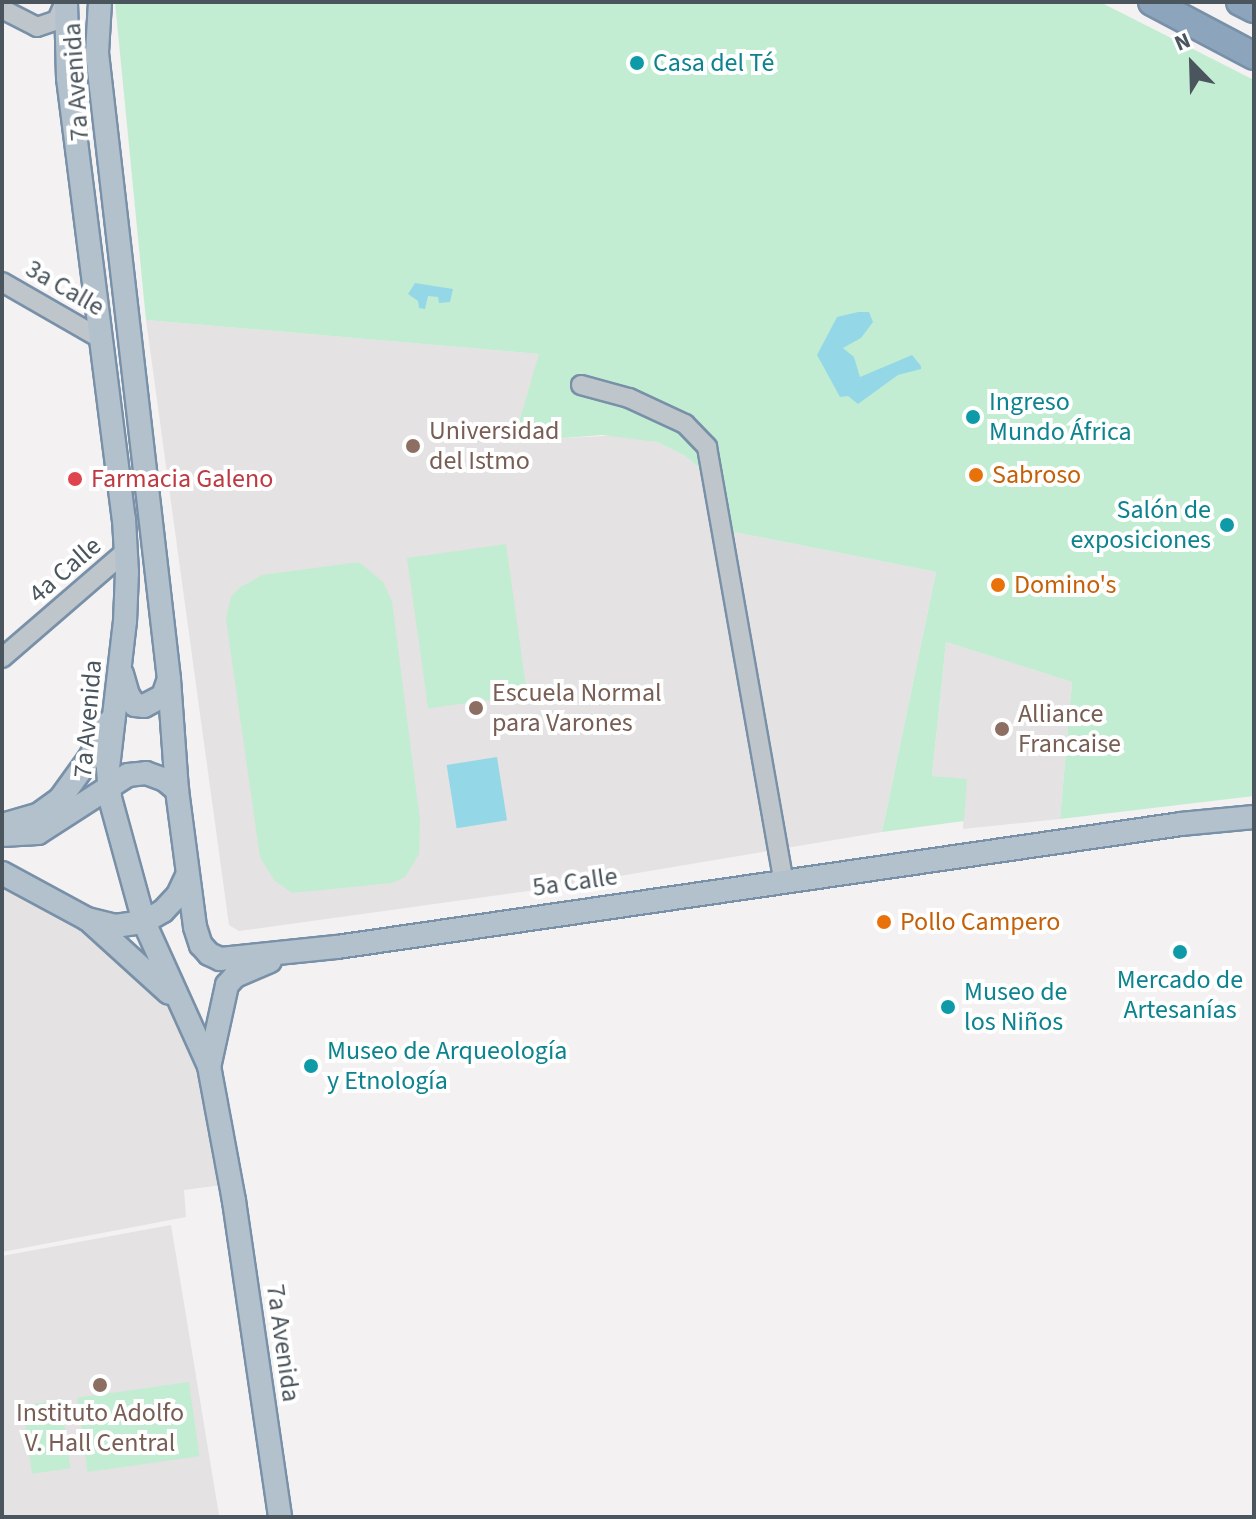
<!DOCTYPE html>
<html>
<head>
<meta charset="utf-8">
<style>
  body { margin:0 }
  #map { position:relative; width:1256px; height:1519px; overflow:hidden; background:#f3f1f1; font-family:"Source Sans 3",sans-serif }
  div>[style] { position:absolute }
  .education>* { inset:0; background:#e4e2e2 }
  .green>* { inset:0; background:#c3edd2; transform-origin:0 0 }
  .water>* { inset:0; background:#94d8e7; transform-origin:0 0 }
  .roads { filter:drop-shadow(2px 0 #7890a8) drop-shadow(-2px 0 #7890a8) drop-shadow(0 2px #7890a8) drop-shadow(0 -2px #7890a8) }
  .minor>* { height:18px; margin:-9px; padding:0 9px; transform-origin:9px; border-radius:9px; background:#bec6cc }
  .major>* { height:22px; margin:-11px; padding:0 11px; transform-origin:11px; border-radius:11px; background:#b3c1cd }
  .highway>* { height:26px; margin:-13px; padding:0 13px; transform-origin:13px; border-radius:13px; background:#8ca5bc }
  .dots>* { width:22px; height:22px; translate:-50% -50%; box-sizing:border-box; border:4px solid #fff; border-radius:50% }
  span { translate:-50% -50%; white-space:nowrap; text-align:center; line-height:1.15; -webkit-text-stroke:8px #fff; paint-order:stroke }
  .culture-label { font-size:26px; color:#0d838f }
  .left { translate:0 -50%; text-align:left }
  .right { translate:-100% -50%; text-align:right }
  .street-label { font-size:26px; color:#4a555d }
  .education-label { font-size:26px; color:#785e54 }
  .food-label { font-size:26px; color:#c56008 }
  .health-label { font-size:26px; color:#be3a42 }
  .frame { position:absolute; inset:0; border:4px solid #4a555d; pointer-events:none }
  .north { position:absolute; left:1152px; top:24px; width:80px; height:80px; -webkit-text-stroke:6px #fff; paint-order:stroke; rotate:337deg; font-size:22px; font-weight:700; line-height:32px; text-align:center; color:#4a555d }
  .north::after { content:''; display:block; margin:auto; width:28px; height:36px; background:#4a555d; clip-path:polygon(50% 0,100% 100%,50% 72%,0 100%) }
</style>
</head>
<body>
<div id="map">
  <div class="education">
    <div style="clip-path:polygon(146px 320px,540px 354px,513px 441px,622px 435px,657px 442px,685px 456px,707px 474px,729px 531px,936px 572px,882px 832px,542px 889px,239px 931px,229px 925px)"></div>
    <div style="clip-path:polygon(946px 642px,1072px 682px,1060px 819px,963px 829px,966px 780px,932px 776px)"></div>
    <div style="clip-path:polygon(2px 881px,114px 952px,159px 993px,180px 1020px,193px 1054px,222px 1185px,184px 1190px,186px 1217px,2px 1252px)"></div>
    <div style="clip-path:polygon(171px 1225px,219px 1515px,2px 1517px,2px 1256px)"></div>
  </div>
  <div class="green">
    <div style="clip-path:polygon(115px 2px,1100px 2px,1254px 80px,1254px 796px,1060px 819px,1072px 682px,946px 642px,932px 776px,967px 779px,964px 821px,882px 832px,936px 572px,729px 531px,707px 474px,685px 456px,657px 442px,602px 435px,513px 442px,539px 354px,146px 320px)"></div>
    <div style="left:506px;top:544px;width:152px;height:100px;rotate:82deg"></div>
    <div style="clip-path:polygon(359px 562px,383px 582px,392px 601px,420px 820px,419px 854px,405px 877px,392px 883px,292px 893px,274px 880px,260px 857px,226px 619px,231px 597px,239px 588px,262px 575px)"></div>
    <div style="left:189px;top:1382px;width:75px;height:113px;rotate:82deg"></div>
    <div style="left:61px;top:1400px;width:69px;height:39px;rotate:82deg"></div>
  </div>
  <div class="water">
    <div style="clip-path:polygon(415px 283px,453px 289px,450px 302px,439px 303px,438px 297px,428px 296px,425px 309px,419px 308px,418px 301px,408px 294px)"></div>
    <div style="clip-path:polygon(858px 312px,869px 312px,873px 322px,861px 338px,843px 348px,854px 357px,860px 377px,912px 355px,921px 366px,921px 369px,898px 375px,858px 404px,848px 396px,840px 397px,817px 355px,837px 317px)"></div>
    <div style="left:497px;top:757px;width:64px;height:51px;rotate:81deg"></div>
  </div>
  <div class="roads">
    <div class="minor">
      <div style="left:2px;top:9px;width:39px;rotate:27deg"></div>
      <div style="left:37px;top:27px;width:21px;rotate:-19deg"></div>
      <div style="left:57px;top:20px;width:20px;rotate:-66deg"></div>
      <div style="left:2px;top:282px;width:114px;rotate:29.9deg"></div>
      <div style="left:581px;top:385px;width:50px;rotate:15.2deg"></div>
      <div style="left:629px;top:398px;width:62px;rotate:24.9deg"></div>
      <div style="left:685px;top:424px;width:32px;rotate:46deg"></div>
      <div style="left:707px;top:447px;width:440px;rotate:80deg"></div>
      <div style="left:2px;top:658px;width:164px;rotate:-40.8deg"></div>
    </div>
    <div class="major">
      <div style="left:66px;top:2px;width:76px;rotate:88.5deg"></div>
      <div style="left:68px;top:78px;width:445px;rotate:82.8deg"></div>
      <div style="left:124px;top:519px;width:53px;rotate:86.8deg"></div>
      <div style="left:127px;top:572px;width:49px;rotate:92.3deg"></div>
      <div style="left:125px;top:621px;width:148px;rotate:96.6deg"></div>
      <div style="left:108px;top:768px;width:30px;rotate:86deg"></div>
      <div style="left:110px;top:798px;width:129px;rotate:74.7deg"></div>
      <div style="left:144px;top:922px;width:158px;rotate:65.7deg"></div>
      <div style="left:209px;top:1066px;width:137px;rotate:79.5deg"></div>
      <div style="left:234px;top:1201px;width:319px;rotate:81.7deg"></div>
      <div style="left:100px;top:2px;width:51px;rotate:93.4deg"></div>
      <div style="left:97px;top:53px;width:630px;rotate:83.44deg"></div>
      <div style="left:169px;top:679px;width:111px;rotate:85.9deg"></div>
      <div style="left:177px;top:790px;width:138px;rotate:82.5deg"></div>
      <div style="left:195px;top:927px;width:19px;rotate:72deg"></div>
      <div style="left:201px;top:945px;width:12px;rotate:48deg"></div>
      <div style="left:209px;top:954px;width:12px;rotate:24deg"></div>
      <div style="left:220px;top:959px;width:118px;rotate:-5.9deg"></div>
      <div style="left:337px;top:947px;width:853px;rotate:-8.29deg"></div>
      <div style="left:1181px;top:824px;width:73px;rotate:-5.5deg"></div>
      <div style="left:122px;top:674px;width:22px;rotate:74deg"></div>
      <div style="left:128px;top:695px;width:12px;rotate:55deg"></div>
      <div style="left:135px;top:705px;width:9px;rotate:6deg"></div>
      <div style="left:144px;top:706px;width:21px;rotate:-28deg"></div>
      <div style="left:163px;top:696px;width:18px;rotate:-71deg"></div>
      <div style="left:2px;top:825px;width:37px;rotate:-16deg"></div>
      <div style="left:38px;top:815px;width:27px;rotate:-36deg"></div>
      <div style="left:60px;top:799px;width:49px;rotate:-54.1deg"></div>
      <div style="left:89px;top:759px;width:43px;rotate:-61.1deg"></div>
      <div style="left:2px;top:835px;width:36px;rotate:-3deg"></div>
      <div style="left:38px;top:833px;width:107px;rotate:-32.8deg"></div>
      <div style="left:128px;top:775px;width:18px;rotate:-6deg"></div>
      <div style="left:146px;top:773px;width:20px;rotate:20deg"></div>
      <div style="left:165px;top:780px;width:16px;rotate:40deg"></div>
      <div style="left:2px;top:873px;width:97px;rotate:28.4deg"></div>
      <div style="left:87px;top:919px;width:29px;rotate:14deg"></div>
      <div style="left:115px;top:926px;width:29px;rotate:-8deg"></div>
      <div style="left:144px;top:922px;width:22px;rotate:-30deg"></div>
      <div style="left:163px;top:911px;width:22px;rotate:-47deg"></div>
      <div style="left:178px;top:895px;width:23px;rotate:-65deg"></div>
      <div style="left:91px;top:922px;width:105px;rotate:42.3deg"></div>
      <div style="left:210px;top:1063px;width:80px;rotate:-77.7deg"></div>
      <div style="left:227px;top:985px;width:12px;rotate:-48deg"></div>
      <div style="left:235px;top:976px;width:38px;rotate:-23deg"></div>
    </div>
    <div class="highway">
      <div style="left:1152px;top:2px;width:115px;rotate:27.9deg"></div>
      <div style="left:1240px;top:2px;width:16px;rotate:27deg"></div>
    </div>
  </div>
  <div class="dots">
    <div style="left:637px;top:63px;background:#0f9aa8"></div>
    <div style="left:973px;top:417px;background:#0f9aa8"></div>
    <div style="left:413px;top:446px;background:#8d6e63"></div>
    <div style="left:976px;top:475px;background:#e8710a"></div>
    <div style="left:75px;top:479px;background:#e0444e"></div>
    <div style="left:1227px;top:525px;background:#0f9aa8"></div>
    <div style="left:998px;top:585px;background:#e8710a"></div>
    <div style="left:476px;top:708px;background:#8d6e63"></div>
    <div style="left:1002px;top:729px;background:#8d6e63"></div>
    <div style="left:884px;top:922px;background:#e8710a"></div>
    <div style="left:1180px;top:952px;background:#0f9aa8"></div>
    <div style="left:948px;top:1007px;background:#0f9aa8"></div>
    <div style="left:311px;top:1066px;background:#0f9aa8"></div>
    <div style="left:100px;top:1385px;background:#8d6e63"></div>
  </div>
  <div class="culture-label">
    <span class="left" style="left:653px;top:63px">Casa del Té</span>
    <span class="left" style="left:989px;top:417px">Ingreso<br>Mundo África</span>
    <span class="right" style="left:1211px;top:525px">Salón de<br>exposiciones</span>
    <span style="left:1180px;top:995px">Mercado de<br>Artesanías</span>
    <span class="left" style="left:964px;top:1007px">Museo de<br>los Niños</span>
    <span class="left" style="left:327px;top:1066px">Museo de Arqueología<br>y Etnología</span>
  </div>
  <div class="street-label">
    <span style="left:76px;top:82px;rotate:-94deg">7a Avenida</span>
    <span style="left:65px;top:288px;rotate:30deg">3a Calle</span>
    <span style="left:65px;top:570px;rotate:-41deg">4a Calle</span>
    <span style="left:88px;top:719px;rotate:-85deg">7a Avenida</span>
    <span style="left:575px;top:882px;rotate:-8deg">5a Calle</span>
    <span style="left:283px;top:1343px;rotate:82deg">7a Avenida</span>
  </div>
  <div class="education-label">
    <span class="left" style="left:429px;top:446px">Universidad<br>del Istmo</span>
    <span class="left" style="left:492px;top:708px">Escuela Normal<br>para Varones</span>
    <span class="left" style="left:1018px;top:729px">Alliance<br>Francaise</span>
    <span style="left:100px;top:1428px">Instituto Adolfo<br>V. Hall Central</span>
  </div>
  <div class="food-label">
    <span class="left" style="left:992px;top:475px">Sabroso</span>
    <span class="left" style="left:1014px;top:585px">Domino's</span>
    <span class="left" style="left:900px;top:922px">Pollo Campero</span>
  </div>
  <div class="health-label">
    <span class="left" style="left:91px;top:479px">Farmacia Galeno</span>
  </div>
  <div class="frame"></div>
  <div class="north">N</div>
</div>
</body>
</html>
